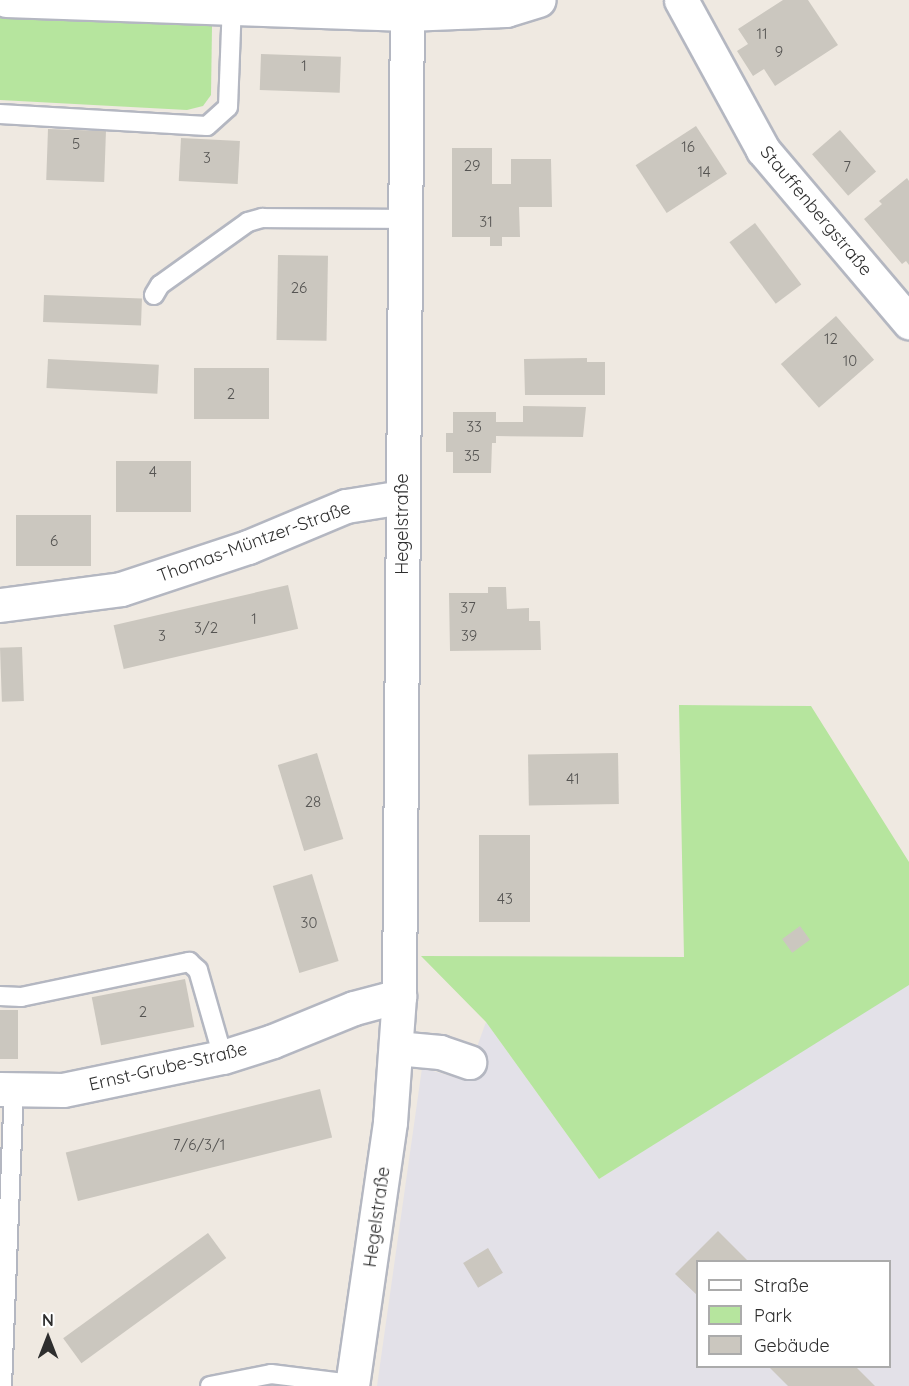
<!DOCTYPE html>
<html>
<head>
<meta charset="utf-8">
<style>
  body { margin:0 }
  #map { position:relative; width:909px; height:1386px; overflow:hidden; background:#efe9e1; font-family:Quicksand,sans-serif }
  div>[style] { position:absolute }
  .industrial>* { inset:0; background:#e3e1e8 }
  .green>* { inset:0; background:#b6e59e }
  .building>* { inset:0; background:#cbc7bf; transform-origin:0 0 }
  .roads { filter:drop-shadow(2px 0 #b4b7c1) drop-shadow(-2px 0 #b4b7c1) drop-shadow(0 2px #b4b7c1) drop-shadow(0 -2px #b4b7c1) }
  .lane>* { height:18px; margin:-9px; padding:0 9px; transform-origin:9px; border-radius:9px; background:#fff }
  .street>* { height:33px; margin:-16.5px; padding:0 16.5px; transform-origin:16.5px; border-radius:16.5px; background:#fff }
  .secondary>* { height:33px; margin:-16.5px; padding:0 16.5px; transform-origin:16.5px; border-radius:16.5px; background:#fff }
  span { translate:-50% -50%; white-space:nowrap; text-align:center; line-height:1.15; -webkit-text-stroke:4.5px #fff; paint-order:stroke }
  .number-label { font-size:15px; color:#555452 }
  .number-label span { -webkit-text-stroke-width:0 }
  .street-label { font-size:18px; color:#2e2e2e }
  .legend { position:absolute; left:696px; top:1260px; width:195px; height:108px; box-sizing:border-box; background:#fff; border:2px solid #ababab; margin:0; padding:8px 10px; list-style:none; font-size:18px; color:#2e2e2e }
  .legend li { display:flex; align-items:center; gap:12px; height:30px }
  .legend b { width:30px; border:2px solid #ababab }
  .north { position:absolute; left:18px; top:1308px; width:60px; height:60px; -webkit-text-stroke:4px #fff; paint-order:stroke; rotate:0deg; font-size:16px; font-weight:700; line-height:24px; text-align:center; color:#2e2e2e }
  .north::after { content:''; display:block; margin:auto; width:21px; height:27px; background:#2e2e2e; clip-path:polygon(50% 0,100% 100%,50% 72%,0 100%) }
</style>
</head>
<body>
<div id="map">
  <div class="industrial">
    <div style="clip-path:polygon(evenodd,909px 983px,909px 1386px,377px 1386px,422px 1068px,465px 1080px,486px 1022px,599px 1179px,909px 983px,698px 1262px,890px 1262px,890px 1366px,698px 1366px,698px 1262px)"></div>
  </div>
  <div class="green">
    <div style="clip-path:polygon(0 16px,212px 26px,211px 95px,203px 106px,187px 110px,0 100px)"></div>
    <div style="clip-path:polygon(679px 705px,811px 706px,909px 862px,909px 985px,599px 1179px,486px 1022px,421px 956px,684px 957px)"></div>
  </div>
  <div class="building">
    <div style="clip-path:polygon(783px 0,808px 0,838px 45px,775px 86px,764px 69px,753px 76px,737px 51px,748px 44px,738px 29px)"></div>
    <div style="left:261px;top:54px;width:80px;height:36px;rotate:2deg"></div>
    <div style="left:696px;top:126px;width:57px;height:72px;rotate:57deg"></div>
    <div style="left:48px;top:129px;width:58px;height:51px;rotate:2deg"></div>
    <div style="left:840px;top:130px;width:55px;height:37px;rotate:49deg"></div>
    <div style="left:181px;top:138px;width:59px;height:43px;rotate:3deg"></div>
    <div style="clip-path:polygon(452px 148px,492px 148px,492px 184px,511px 184px,511px 159px,551px 159px,552px 207px,519px 207px,520px 237px,502px 237px,502px 246px,490px 246px,490px 237px,452px 237px)"></div>
    <div style="clip-path:polygon(907px 178px,909px 181px,909px 265px,906px 261px,902px 264px,864px 219px,882px 204px,879px 201px)"></div>
    <div style="left:755px;top:223px;width:77px;height:32px;rotate:53deg"></div>
    <div style="left:278px;top:255px;width:50px;height:85px;rotate:1deg"></div>
    <div style="left:44px;top:295px;width:98px;height:27px;rotate:2deg"></div>
    <div style="left:836px;top:316px;width:58px;height:73px;rotate:49deg"></div>
    <div style="clip-path:polygon(587px 358px,587px 362px,605px 362px,605px 395px,525px 395px,524px 359px)"></div>
    <div style="left:48px;top:359px;width:111px;height:29px;rotate:3deg"></div>
    <div style="left:269px;top:368px;width:51px;height:75px;rotate:90deg"></div>
    <div style="clip-path:polygon(523px 406px,586px 407px,583px 437px,496px 436px,496px 443px,492px 443px,491px 473px,453px 473px,453px 452px,446px 452px,446px 433px,453px 433px,453px 412px,496px 412px,496px 422px,523px 422px)"></div>
    <div style="left:116px;top:461px;width:75px;height:51px"></div>
    <div style="left:16px;top:515px;width:75px;height:51px"></div>
    <div style="left:288px;top:585px;width:45px;height:179px;rotate:77deg"></div>
    <div style="clip-path:polygon(488px 587px,506px 587px,507px 609px,529px 608px,529px 621px,540px 621px,541px 650px,450px 651px,449px 593px,488px 593px)"></div>
    <div style="left:22px;top:647px;width:54px;height:22px;rotate:88deg"></div>
    <div style="left:317px;top:753px;width:90px;height:41px;rotate:73deg"></div>
    <div style="left:618px;top:753px;width:51px;height:90px;rotate:89deg"></div>
    <div style="left:479px;top:835px;width:51px;height:87px"></div>
    <div style="left:312px;top:874px;width:91px;height:41px;rotate:73deg"></div>
    <div style="left:800px;top:926px;width:17px;height:22px;rotate:54deg"></div>
    <div style="left:185px;top:979px;width:49px;height:95px;rotate:79deg"></div>
    <div style="left:0;top:1010px;width:18px;height:49px"></div>
    <div style="left:320px;top:1089px;width:50px;height:262px;rotate:76deg"></div>
    <div style="clip-path:polygon(718px 1231px,749px 1262px,698px 1262px,698px 1296px,675px 1274px)"></div>
    <div style="left:208px;top:1233px;width:31px;height:179px;rotate:54deg"></div>
    <div style="left:488px;top:1248px;width:29px;height:29px;rotate:59deg"></div>
    <div style="clip-path:polygon(768px 1366px,855px 1366px,875px 1386px,788px 1386px)"></div>
  </div>
  <div class="roads">
    <div class="lane">
      <div style="left:0;top:114px;width:207px;rotate:3.3deg"></div>
      <div style="left:207px;top:126px;width:28px;rotate:-42deg"></div>
      <div style="left:228px;top:107px;width:105px;rotate:-87.8deg"></div>
      <div style="left:154px;top:295px;width:12px;rotate:-59deg"></div>
      <div style="left:160px;top:285px;width:108px;rotate:-35.6deg"></div>
      <div style="left:248px;top:222px;width:15px;rotate:-16deg"></div>
      <div style="left:262px;top:218px;width:144px;rotate:0.4deg"></div>
      <div style="left:0;top:996px;width:21px;rotate:3deg"></div>
      <div style="left:21px;top:997px;width:172px;rotate:-11.8deg"></div>
      <div style="left:189px;top:962px;width:12px;rotate:42deg"></div>
      <div style="left:198px;top:970px;width:91px;rotate:74deg"></div>
      <div style="left:2px;top:1386px;width:297px;rotate:-87.7deg"></div>
      <div style="left:210px;top:1386px;width:62px;rotate:-11.1deg"></div>
      <div style="left:271px;top:1374px;width:83px;rotate:7deg"></div>
    </div>
    <div class="street">
      <div style="left:6px;top:0;width:401px;rotate:2deg"></div>
      <div style="left:407px;top:14px;width:99px;rotate:-2.3deg"></div>
      <div style="left:506px;top:10px;width:34px;rotate:-17deg"></div>
      <div style="left:681px;top:0;width:171px;rotate:61.3deg"></div>
      <div style="left:763px;top:150px;width:226px;rotate:49.7deg"></div>
      <div style="left:0;top:605px;width:122px;rotate:-7.5deg"></div>
      <div style="left:121px;top:589px;width:134px;rotate:-18.3deg"></div>
      <div style="left:248px;top:547px;width:106px;rotate:-22.7deg"></div>
      <div style="left:346px;top:506px;width:57px;rotate:-9.1deg"></div>
      <div style="left:396px;top:1048px;width:44px;rotate:5.2deg"></div>
      <div style="left:440px;top:1052px;width:31px;rotate:19deg"></div>
      <div style="left:0;top:1089px;width:63px;rotate:0.9deg"></div>
      <div style="left:63px;top:1090px;width:163px;rotate:-11.7deg"></div>
      <div style="left:223px;top:1057px;width:52px;rotate:-17.7deg"></div>
      <div style="left:273px;top:1041px;width:87px;rotate:-22.2deg"></div>
      <div style="left:354px;top:1008px;width:47px;rotate:-14.9deg"></div>
    </div>
    <div class="secondary">
      <div style="left:352px;top:1386px;width:267px;rotate:-81.8deg"></div>
      <div style="left:390px;top:1122px;width:126px;rotate:-85.9deg"></div>
      <div style="left:399px;top:996px;width:996px;rotate:-89.54deg"></div>
    </div>
  </div>
  <div class="number-label">
    <span style="left:762px;top:34px">11</span>
    <span style="left:779px;top:52px">9</span>
    <span style="left:304px;top:66px">1</span>
    <span style="left:76px;top:144px">5</span>
    <span style="left:688px;top:147px">16</span>
    <span style="left:207px;top:158px">3</span>
    <span style="left:472px;top:166px">29</span>
    <span style="left:847px;top:167px">7</span>
    <span style="left:704px;top:172px">14</span>
    <span style="left:486px;top:222px">31</span>
    <span style="left:299px;top:288px">26</span>
    <span style="left:831px;top:339px">12</span>
    <span style="left:850px;top:361px">10</span>
    <span style="left:231px;top:394px">2</span>
    <span style="left:474px;top:427px">33</span>
    <span style="left:472px;top:456px">35</span>
    <span style="left:153px;top:472px">4</span>
    <span style="left:54px;top:541px">6</span>
    <span style="left:468px;top:608px">37</span>
    <span style="left:254px;top:619px">1</span>
    <span style="left:206px;top:628px">3/2</span>
    <span style="left:162px;top:636px">3</span>
    <span style="left:469px;top:636px">39</span>
    <span style="left:573px;top:779px">41</span>
    <span style="left:313px;top:802px">28</span>
    <span style="left:505px;top:899px">43</span>
    <span style="left:309px;top:923px">30</span>
    <span style="left:143px;top:1012px">2</span>
    <span style="left:199px;top:1145px">7/6/3/1</span>
  </div>
  <div class="street-label">
    <span style="left:816px;top:211px;rotate:50deg">Stauffenbergstraße</span>
    <span style="left:402px;top:524px;rotate:-90deg">Hegelstraße</span>
    <span style="left:254px;top:542px;rotate:-20deg">Thomas-Müntzer-Straße</span>
    <span style="left:168px;top:1067px;rotate:-13deg">Ernst-Grube-Straße</span>
    <span style="left:377px;top:1217px;rotate:-82deg">Hegelstraße</span>
  </div>
  <ul class="legend">
  <li><b style="height:8px;background:#fff"></b>Straße</li>
  <li><b style="height:16px;background:#b6e59e"></b>Park</li>
  <li><b style="height:16px;background:#cbc7bf"></b>Gebäude</li>
  </ul>
  <div class="north">N</div>
</div>
</body>
</html>
